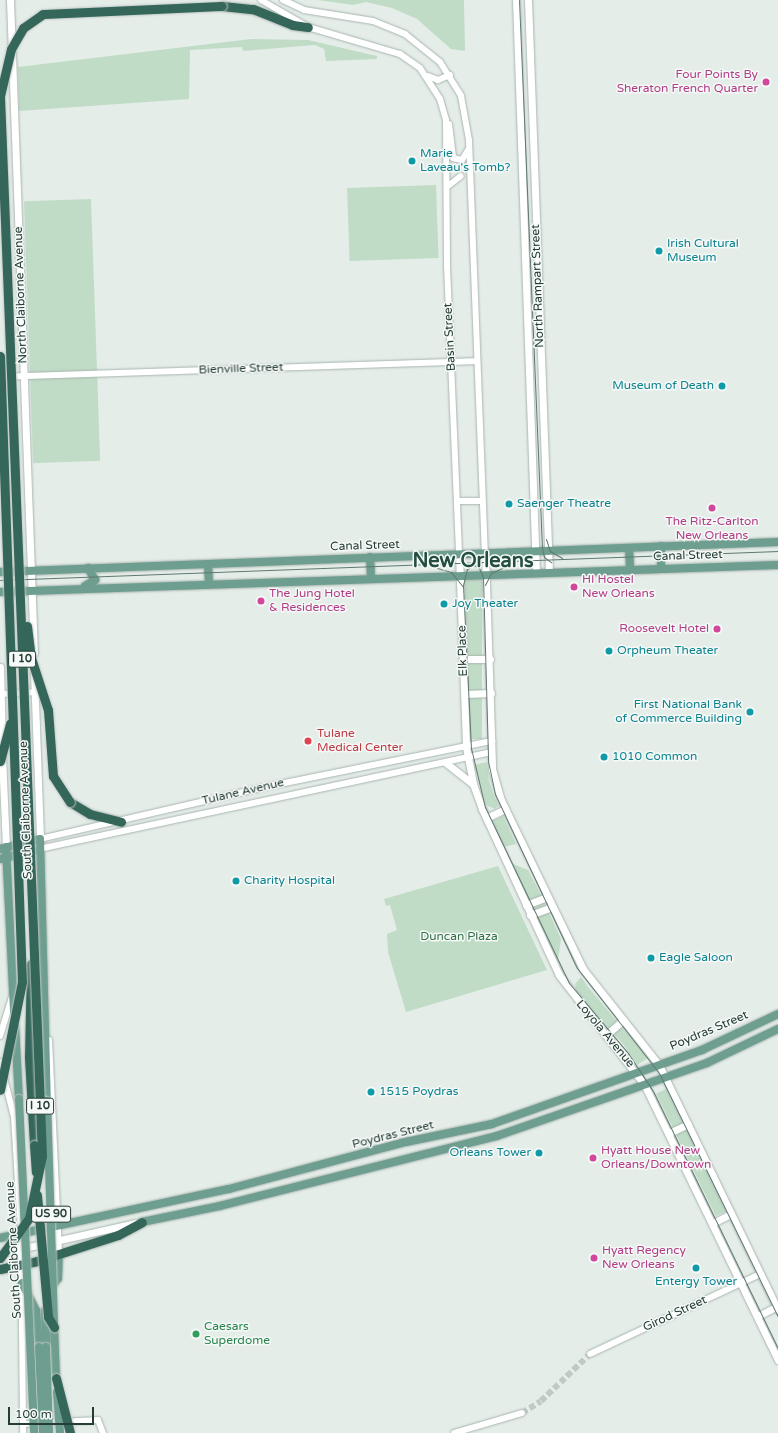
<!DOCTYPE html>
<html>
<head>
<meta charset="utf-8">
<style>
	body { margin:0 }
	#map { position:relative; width:778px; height:1433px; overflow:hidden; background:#e5ede9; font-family:"Varela Round",sans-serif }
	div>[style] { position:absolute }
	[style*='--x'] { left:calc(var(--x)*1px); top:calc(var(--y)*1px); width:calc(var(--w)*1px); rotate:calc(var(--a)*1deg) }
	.green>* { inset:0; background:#c0dcc6; transform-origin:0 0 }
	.tertiary-tunnel>* { height:6px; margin-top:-3px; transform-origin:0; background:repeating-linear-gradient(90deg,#bfcac5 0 6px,transparent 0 9px) }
	.roads { filter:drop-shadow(0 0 1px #a8b5af) drop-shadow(0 0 1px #a8b5af) }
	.tertiary>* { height:6px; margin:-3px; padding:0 3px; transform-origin:3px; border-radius:3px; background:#fff }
	.secondary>* { height:7px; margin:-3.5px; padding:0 3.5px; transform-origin:3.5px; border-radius:3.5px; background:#fff }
	.primary>* { height:8px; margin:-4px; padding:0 4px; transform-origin:4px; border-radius:4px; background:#6d9e8f }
	.motorway>* { height:9px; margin:-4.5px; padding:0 4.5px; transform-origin:4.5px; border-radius:4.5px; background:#34675a }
	.tram>* { height:1px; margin:-0.5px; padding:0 0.5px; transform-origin:0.5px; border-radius:0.5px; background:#607871 }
	.bridges { filter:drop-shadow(0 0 1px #c2c9c6) drop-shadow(0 0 1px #c2c9c6) }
	.primary-bridge>* { height:8px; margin:-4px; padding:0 4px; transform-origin:4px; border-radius:4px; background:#6d9e8f }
	.motorway-bridge>* { height:9px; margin:-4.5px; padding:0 4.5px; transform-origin:4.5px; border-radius:4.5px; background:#34675a }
	.dots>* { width:11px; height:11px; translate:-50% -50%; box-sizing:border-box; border:2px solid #f5f9f7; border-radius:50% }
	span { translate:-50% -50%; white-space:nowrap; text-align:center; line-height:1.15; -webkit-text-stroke:3px #f5f9f7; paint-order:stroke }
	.shield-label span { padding:1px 3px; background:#f5f9f7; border:1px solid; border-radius:3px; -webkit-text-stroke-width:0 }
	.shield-label { font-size:11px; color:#253d35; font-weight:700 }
	.hotel-label { font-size:12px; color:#b23c85 }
	.right { translate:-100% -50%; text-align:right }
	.left { translate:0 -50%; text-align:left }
	.culture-label { font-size:12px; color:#0d838f }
	.street-label { font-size:12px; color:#253d35 }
	.health-label { font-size:12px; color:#be3a42 }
	.park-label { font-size:12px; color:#337148 }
	.leisure-label { font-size:12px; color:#27864d }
	.town-label { font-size:20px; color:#234e41; font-weight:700 }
	.scale { position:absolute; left:8px; top:1407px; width:86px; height:18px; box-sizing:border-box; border:2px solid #253d35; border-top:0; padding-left:5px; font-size:12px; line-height:14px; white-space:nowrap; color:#253d35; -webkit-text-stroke:3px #f5f9f7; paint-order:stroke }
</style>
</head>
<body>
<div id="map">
	<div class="green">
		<div style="clip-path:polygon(318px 0,464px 0,465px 51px,451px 49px,417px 19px,392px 8px,366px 2px,353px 5px)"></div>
		<div style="clip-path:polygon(251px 39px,308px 40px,377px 56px,377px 59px,326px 61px,324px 49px,315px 45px,243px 51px,242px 47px,190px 50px,189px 99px,19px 111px,18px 67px)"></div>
		<div style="left:436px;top:185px;width:73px;height:89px;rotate:88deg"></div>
		<div style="left:91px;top:199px;width:262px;height:67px;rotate:88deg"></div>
		<div style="left:464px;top:580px;width:18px;height:159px"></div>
		<div style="clip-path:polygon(487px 762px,489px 781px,498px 806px,495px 809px,486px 805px,474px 765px)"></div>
		<div style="clip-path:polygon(503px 816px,516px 844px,504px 847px,493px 821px)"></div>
		<div style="clip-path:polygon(513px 864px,528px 870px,541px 895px,561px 939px,558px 960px)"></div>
		<div style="clip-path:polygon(498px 866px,547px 970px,406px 1012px,388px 952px,387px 934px,397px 930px,390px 905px,386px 906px,384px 899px)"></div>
		<div style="clip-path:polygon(581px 977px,588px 987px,648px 1058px,637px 1065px,623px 1044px,596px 1015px,576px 991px,575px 984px)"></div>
		<div style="left:666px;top:1089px;width:136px;height:11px;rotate:64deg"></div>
	</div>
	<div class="tertiary-tunnel">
		<div style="--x:522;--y:1413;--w:22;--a:-32"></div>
		<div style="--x:541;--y:1401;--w:68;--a:-43.8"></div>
	</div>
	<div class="roads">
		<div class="tertiary">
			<div style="--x:261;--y:0;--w:54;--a:29.9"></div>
			<div style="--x:308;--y:27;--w:96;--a:16.4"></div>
			<div style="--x:400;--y:54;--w:24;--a:35"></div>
			<div style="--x:420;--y:68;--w:37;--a:57"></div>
			<div style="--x:440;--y:99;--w:22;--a:74"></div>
			<div style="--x:446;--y:120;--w:146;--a:89.6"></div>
			<div style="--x:447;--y:266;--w:288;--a:87.6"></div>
			<div style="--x:283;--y:0;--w:23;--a:25"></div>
			<div style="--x:304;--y:10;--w:70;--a:9.1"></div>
			<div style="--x:373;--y:21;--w:35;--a:22"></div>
			<div style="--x:405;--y:34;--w:45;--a:38.7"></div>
			<div style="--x:440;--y:62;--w:40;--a:58"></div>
			<div style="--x:461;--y:96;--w:45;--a:79.7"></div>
			<div style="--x:469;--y:140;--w:413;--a:87.8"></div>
			<div style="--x:428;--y:76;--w:11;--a:22"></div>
			<div style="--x:438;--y:80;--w:13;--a:-23"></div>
			<div style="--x:449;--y:124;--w:34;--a:83"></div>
			<div style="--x:453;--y:158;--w:9;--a:13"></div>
			<div style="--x:462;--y:160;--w:12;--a:-59"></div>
			<div style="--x:448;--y:186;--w:16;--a:-38"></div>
			<div style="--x:0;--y:377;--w:477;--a:-1.9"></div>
			<div style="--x:457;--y:501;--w:25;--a:0"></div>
			<div style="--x:0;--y:694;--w:34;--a:-3"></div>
			<div style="--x:40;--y:839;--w:236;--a:-13"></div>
			<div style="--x:270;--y:786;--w:227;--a:-11.5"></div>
			<div style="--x:39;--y:849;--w:463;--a:-12.1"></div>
			<div style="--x:0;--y:1036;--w:41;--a:-72.9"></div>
			<div style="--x:49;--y:1040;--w:214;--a:87.3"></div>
			<div style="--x:0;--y:1062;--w:57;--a:75.7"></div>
			<div style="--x:14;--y:1117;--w:115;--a:86.5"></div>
			<div style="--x:21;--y:1232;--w:201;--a:89.4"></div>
			<div style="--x:590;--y:1354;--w:188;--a:-25.2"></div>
			<div style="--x:23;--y:1424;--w:75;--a:-3.1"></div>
			<div style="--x:98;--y:1420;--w:14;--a:69"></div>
			<div style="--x:454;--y:1433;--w:71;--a:-16.4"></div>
		</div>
		<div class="secondary">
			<div style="--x:10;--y:0;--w:653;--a:87.9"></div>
			<div style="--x:516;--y:0;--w:573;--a:88"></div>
			<div style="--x:528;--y:0;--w:572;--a:87.9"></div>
			<div style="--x:485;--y:553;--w:216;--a:88.1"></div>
			<div style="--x:492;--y:769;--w:32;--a:74"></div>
			<div style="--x:501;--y:800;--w:188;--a:64.1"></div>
			<div style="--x:583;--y:969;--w:122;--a:51.6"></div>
			<div style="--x:659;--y:1065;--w:272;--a:64.1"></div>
			<div style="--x:459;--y:554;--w:193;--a:87.9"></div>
			<div style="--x:466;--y:747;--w:38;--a:79"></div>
			<div style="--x:473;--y:784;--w:27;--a:70"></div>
			<div style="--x:482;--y:809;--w:183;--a:65.1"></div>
			<div style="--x:559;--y:975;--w:138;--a:52.1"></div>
			<div style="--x:644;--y:1084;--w:307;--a:64.1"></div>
			<div style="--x:463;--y:659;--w:27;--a:0"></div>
			<div style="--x:0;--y:667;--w:78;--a:88.5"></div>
			<div style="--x:34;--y:673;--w:166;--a:87.9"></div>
			<div style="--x:465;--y:694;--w:26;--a:-2"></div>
			<div style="--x:2;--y:756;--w:91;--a:87.5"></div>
			<div style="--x:446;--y:763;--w:34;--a:38"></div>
			<div style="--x:486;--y:818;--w:21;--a:-25"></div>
			<div style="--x:526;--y:905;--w:22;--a:-21"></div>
			<div style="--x:530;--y:915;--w:23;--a:-20"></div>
			<div style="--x:606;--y:1035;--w:23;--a:-41"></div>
			<div style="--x:669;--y:1133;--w:21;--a:-25"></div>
			<div style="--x:713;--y:1223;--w:20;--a:-27"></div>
			<div style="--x:2;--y:1253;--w:136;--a:-12.7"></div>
			<div style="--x:758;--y:1316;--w:20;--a:-27"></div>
		</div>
		<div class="primary">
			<div style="--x:629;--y:548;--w:22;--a:87"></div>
			<div style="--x:370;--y:557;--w:21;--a:87"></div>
			<div style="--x:208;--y:564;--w:20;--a:87"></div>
			<div style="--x:661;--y:569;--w:23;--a:-90"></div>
			<div style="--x:0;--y:572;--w:779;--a:-2.21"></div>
			<div style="--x:85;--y:586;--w:12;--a:-31"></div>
			<div style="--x:95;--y:580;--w:14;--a:-120"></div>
			<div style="--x:0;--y:592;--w:778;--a:-1.99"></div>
			<div style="--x:6;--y:847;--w:165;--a:87.2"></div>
			<div style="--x:0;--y:849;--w:41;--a:-14"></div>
			<div style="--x:40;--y:839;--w:262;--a:88.5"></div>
			<div style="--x:0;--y:859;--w:36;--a:-14"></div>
			<div style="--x:15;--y:1026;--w:73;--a:86.9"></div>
			<div style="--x:142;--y:1222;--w:80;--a:-11.6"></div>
			<div style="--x:220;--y:1206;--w:286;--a:-14.2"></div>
			<div style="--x:497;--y:1136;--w:222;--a:-19.2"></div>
			<div style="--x:707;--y:1063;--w:79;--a:-25.6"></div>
			<div style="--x:0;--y:1238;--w:234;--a:-12.1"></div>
			<div style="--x:229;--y:1189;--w:183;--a:-14.9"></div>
			<div style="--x:406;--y:1142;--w:88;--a:-11.8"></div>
			<div style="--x:492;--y:1124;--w:223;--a:-19.4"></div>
			<div style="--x:702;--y:1050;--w:84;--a:-25.3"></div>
			<div style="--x:22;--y:1283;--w:31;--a:63"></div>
			<div style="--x:36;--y:1311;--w:36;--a:85"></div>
			<div style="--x:51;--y:1288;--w:12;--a:-55"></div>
			<div style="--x:58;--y:1278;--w:24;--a:-88"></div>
			<div style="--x:45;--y:1311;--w:36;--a:88"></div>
			<div style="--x:54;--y:1327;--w:51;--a:87.8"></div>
		</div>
		<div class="motorway">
			<div style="--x:222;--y:6;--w:31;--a:6"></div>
			<div style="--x:253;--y:9;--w:43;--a:21.8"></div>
			<div style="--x:293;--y:25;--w:15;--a:8"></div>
			<div style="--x:70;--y:802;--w:23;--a:31"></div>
			<div style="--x:90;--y:814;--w:32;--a:14"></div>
			<div style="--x:31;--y:964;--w:93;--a:91.2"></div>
			<div style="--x:29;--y:1057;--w:88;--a:86.7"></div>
			<div style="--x:0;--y:1269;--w:38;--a:-12"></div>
			<div style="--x:37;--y:1261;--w:85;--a:-17.8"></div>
			<div style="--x:118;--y:1235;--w:27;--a:-28"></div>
		</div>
	</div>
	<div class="tram">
		<div style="--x:519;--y:0;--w:548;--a:87.6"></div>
		<div style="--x:542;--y:548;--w:9;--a:77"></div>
		<div style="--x:544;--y:557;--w:9;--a:36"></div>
		<div style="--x:546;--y:539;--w:13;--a:72"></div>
		<div style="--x:550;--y:551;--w:14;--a:30"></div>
		<div style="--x:482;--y:562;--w:17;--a:155"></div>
		<div style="--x:467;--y:569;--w:16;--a:104"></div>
		<div style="--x:463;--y:585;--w:163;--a:87.2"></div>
		<div style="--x:471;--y:748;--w:61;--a:76.7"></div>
		<div style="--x:485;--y:807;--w:195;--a:64.5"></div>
		<div style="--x:569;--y:983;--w:92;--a:49.9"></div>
		<div style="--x:628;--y:1053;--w:45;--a:56.7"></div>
		<div style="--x:653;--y:1091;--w:287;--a:64.1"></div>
		<div style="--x:470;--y:563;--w:10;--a:29"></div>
		<div style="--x:479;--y:568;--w:10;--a:66"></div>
		<div style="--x:483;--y:577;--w:184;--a:88.4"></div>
		<div style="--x:488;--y:761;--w:34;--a:78"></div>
		<div style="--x:495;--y:794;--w:192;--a:64.8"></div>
		<div style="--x:577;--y:968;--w:133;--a:52"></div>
		<div style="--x:659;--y:1073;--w:271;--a:64"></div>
		<div style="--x:437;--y:568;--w:15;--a:16"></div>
		<div style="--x:451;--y:572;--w:19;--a:51"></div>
		<div style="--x:0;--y:580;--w:779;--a:-2.13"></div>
		<div style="--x:485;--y:585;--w:13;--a:-63"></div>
		<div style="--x:491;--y:573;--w:20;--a:-24"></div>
	</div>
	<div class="bridges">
		<div class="primary-bridge">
			<div style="--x:19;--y:1099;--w:334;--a:87.4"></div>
			<div style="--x:47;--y:1101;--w:226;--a:88.2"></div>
			<div style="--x:39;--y:1347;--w:86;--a:87.3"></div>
			<div style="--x:46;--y:1347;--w:86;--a:88"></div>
			<div style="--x:57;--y:1392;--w:41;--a:85.8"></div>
		</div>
		<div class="motorway-bridge">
			<div style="--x:0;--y:356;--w:626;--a:87.99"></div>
			<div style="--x:22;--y:982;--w:110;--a:101.5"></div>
			<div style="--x:27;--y:626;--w:32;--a:83"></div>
			<div style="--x:31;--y:658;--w:55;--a:71.9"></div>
			<div style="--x:48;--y:710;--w:66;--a:85.7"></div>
			<div style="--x:53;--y:776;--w:31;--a:57"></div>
			<div style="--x:0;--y:761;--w:39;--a:-75"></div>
			<div style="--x:34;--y:1145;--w:27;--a:86"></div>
			<div style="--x:37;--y:1195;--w:122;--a:84.8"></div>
			<div style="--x:48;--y:1317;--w:12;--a:59"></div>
			<div style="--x:0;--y:1258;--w:49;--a:-54.1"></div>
			<div style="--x:29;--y:1218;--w:63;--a:-78.2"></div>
			<div style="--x:42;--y:1156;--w:1061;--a:-92.27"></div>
			<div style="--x:0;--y:96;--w:48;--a:-76.8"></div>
			<div style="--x:11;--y:49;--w:24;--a:-60"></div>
			<div style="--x:23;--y:28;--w:24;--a:-35"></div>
			<div style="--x:43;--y:14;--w:179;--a:-2.6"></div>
			<div style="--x:56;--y:1378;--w:57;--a:75.7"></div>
		</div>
	</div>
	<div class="dots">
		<div style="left:766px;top:82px;background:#d1479c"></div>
		<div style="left:412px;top:161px;background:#0f9aa8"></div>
		<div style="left:659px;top:251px;background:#0f9aa8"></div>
		<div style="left:722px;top:386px;background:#0f9aa8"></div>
		<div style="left:509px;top:504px;background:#0f9aa8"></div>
		<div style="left:712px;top:508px;background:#d1479c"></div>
		<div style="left:574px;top:587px;background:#d1479c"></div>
		<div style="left:261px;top:601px;background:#d1479c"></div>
		<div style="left:444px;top:604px;background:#0f9aa8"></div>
		<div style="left:717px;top:629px;background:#d1479c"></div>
		<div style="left:609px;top:651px;background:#0f9aa8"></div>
		<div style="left:750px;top:712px;background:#0f9aa8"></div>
		<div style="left:308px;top:741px;background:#e0444e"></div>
		<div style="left:604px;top:757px;background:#0f9aa8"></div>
		<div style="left:236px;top:881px;background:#0f9aa8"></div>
		<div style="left:651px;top:958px;background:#0f9aa8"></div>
		<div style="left:371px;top:1092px;background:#0f9aa8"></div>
		<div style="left:539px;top:1153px;background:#0f9aa8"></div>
		<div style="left:593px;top:1158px;background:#d1479c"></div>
		<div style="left:594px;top:1258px;background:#d1479c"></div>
		<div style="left:696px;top:1268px;background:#0f9aa8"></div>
		<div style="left:196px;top:1334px;background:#2e9e5b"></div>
	</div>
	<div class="shield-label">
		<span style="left:22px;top:659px">I 10</span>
		<span style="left:40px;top:1106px">I 10</span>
		<span style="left:51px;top:1214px">US 90</span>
	</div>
	<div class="hotel-label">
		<span class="right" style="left:758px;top:82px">Four Points By<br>Sheraton French Quarter</span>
		<span style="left:712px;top:529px">The Ritz-Carlton<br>New Orleans</span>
		<span class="left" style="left:582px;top:587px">HI Hostel<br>New Orleans</span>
		<span class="left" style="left:269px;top:601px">The Jung Hotel<br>&amp; Residences</span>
		<span class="right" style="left:709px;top:629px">Roosevelt Hotel</span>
		<span class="left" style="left:601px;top:1158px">Hyatt House New<br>Orleans/Downtown</span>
		<span class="left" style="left:602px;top:1258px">Hyatt Regency<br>New Orleans</span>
	</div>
	<div class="culture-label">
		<span class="left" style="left:420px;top:161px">Marie<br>Laveau's Tomb?</span>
		<span class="left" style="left:667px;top:251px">Irish Cultural<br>Museum</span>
		<span class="right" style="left:714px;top:386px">Museum of Death</span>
		<span class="left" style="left:517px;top:504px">Saenger Theatre</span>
		<span class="left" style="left:452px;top:604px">Joy Theater</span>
		<span class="left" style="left:617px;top:651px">Orpheum Theater</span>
		<span class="right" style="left:742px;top:712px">First National Bank<br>of Commerce Building</span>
		<span class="left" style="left:612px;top:757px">1010 Common</span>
		<span class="left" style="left:244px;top:881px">Charity Hospital</span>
		<span class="left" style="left:659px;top:958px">Eagle Saloon</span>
		<span class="left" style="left:379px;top:1092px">1515 Poydras</span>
		<span class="right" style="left:531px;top:1153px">Orleans Tower</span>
		<span style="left:696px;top:1282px">Entergy Tower</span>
	</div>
	<div class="street-label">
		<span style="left:538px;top:286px;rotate:-92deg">North Rampart Street</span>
		<span style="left:21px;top:295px;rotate:-92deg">North Claiborne Avenue</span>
		<span style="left:450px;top:337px;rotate:-93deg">Basin Street</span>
		<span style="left:241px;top:369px;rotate:-2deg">Bienville Street</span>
		<span style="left:365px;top:546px;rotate:-2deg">Canal Street</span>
		<span style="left:688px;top:556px;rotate:-2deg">Canal Street</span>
		<span style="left:463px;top:651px;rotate:-92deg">Elk Place</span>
		<span style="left:243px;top:792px;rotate:-13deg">Tulane Avenue</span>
		<span style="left:26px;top:810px;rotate:-92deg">South Claiborne Avenue</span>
		<span style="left:709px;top:1031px;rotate:-23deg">Poydras Street</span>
		<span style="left:605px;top:1034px;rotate:50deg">Loyola Avenue</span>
		<span style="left:393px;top:1135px;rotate:-14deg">Poydras Street</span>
		<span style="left:14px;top:1250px;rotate:-93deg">South Claiborne Avenue</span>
		<span style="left:675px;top:1314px;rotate:-25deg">Girod Street</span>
	</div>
	<div class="health-label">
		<span class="left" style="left:317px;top:741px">Tulane<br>Medical Center</span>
	</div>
	<div class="park-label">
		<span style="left:459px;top:937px">Duncan Plaza</span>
	</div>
	<div class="leisure-label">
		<span class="left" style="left:204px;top:1334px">Caesars<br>Superdome</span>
	</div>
	<div class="town-label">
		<span style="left:473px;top:561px">New Orleans</span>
	</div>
	<div class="scale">100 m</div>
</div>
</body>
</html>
